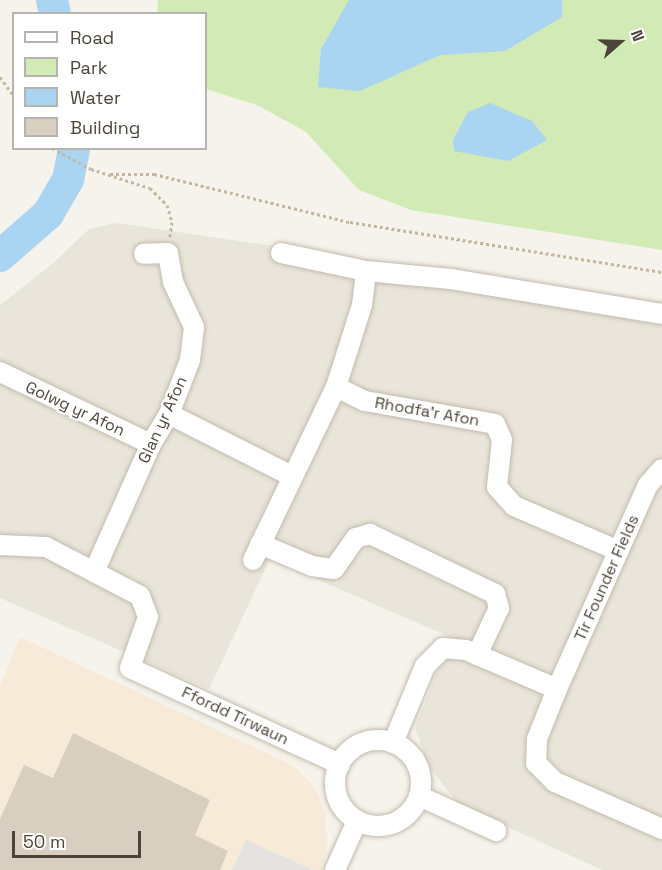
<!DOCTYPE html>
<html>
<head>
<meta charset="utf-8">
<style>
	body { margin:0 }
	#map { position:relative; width:662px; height:870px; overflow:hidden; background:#f6f3ec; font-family:"Space Grotesk",sans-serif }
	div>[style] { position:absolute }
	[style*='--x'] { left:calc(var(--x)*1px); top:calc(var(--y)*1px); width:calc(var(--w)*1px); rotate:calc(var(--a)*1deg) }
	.residential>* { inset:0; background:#eae5da }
	.commercial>* { inset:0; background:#f7ead8 }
	.green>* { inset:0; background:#d2eab5 }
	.parking>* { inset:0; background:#e5e3e0 }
	.water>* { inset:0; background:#a9d4f2 }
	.river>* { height:32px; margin:-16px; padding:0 16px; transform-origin:16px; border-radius:16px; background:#a9d4f2 }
	.building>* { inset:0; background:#d8cfc1 }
	.path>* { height:3px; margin-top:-1.5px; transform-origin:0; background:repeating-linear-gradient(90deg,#c4b79f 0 3px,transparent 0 6px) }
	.roads { filter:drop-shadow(0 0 2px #c2bbae) drop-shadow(0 0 2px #c2bbae) }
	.minor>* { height:20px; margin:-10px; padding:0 10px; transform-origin:10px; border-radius:10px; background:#fff }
	.minor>.ring { margin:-10px; padding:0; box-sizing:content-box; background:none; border:20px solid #fff; border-radius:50% }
	span { translate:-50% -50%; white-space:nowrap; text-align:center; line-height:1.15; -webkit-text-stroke:4.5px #fff; paint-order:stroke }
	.street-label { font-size:16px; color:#4b4439 }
	.legend { position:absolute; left:12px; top:12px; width:195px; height:138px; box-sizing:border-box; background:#fff; border:2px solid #b7b4b0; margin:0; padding:8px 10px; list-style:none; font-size:18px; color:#4b4439 }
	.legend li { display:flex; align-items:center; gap:12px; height:30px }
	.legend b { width:30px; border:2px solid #b7b4b0 }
	.north { position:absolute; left:590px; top:12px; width:60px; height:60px; -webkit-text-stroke:4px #fff; paint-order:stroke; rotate:70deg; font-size:16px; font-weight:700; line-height:24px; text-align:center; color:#4b4439 }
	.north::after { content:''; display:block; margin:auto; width:21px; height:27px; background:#4b4439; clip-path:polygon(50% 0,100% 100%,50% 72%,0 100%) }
	.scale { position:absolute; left:12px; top:831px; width:129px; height:27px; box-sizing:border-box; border:3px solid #4b4439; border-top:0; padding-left:8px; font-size:18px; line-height:21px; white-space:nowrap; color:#4b4439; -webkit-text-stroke:4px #fff; paint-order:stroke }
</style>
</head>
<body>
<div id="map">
	<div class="residential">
		<div style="clip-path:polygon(117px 223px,662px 303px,662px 870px,602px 870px,459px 805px,428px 765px,415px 728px,450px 637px,270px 559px,209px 689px,0 598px,0 305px,52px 264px,89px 229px)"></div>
	</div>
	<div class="commercial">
		<div style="clip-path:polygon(20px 637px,294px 766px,314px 787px,325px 811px,327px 844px,322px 870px,0 870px,0 686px)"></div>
	</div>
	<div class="green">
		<div style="clip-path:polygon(158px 0,662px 0,662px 250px,411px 210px,359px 190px,306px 132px,257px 105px,206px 89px,206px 14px,157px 14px)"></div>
	</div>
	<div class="parking">
		<div style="clip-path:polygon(246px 840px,311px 869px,310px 870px,232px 870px)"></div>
	</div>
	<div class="water">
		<div style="clip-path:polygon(349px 0,562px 0,562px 17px,505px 51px,440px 55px,360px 91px,318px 87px,321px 49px)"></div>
		<div style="clip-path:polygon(490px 103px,532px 121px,547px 140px,508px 161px,454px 151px,453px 140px,468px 112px)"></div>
	</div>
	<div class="river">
		<div style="--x:52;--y:0;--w:14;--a:78"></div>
		<div style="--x:0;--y:256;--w:64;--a:-41.2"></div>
		<div style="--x:48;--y:214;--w:39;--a:-60"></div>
		<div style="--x:68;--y:180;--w:33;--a:-79"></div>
	</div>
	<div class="building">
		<div style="clip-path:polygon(73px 733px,210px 800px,195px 835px,228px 851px,220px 870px,0 870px,0 819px,24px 765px,53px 778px)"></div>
	</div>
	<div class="path">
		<div style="--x:0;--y:77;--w:24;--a:54"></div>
		<div style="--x:52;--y:148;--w:44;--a:28.3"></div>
		<div style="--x:91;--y:169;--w:62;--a:17.9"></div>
		<div style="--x:150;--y:188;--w:24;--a:45"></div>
		<div style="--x:167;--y:205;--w:18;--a:74"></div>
		<div style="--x:172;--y:222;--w:15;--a:98"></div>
		<div style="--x:110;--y:174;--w:44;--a:0"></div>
		<div style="--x:154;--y:174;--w:202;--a:13.8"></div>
		<div style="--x:350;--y:222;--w:316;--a:9.1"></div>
	</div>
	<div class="roads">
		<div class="minor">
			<div style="--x:281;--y:253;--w:87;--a:12"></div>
			<div style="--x:366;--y:271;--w:85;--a:5.4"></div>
			<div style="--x:451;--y:279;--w:214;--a:9.4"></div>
			<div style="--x:0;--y:372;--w:167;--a:25.5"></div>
			<div style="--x:336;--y:387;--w:32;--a:26"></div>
			<div style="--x:365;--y:401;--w:132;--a:10"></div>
			<div style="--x:495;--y:424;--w:17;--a:66"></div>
			<div style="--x:502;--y:440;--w:47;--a:96.1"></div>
			<div style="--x:497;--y:487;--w:25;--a:48"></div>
			<div style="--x:514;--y:506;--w:114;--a:23.2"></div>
			<div style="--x:169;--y:414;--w:138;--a:26.8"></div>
			<div style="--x:260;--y:544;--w:56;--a:22.9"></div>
			<div style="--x:312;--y:566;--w:22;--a:8"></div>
			<div style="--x:334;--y:569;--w:38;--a:-55"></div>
			<div style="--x:356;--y:538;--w:15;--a:-16"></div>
			<div style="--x:370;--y:534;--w:139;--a:25.6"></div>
			<div style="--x:495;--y:594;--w:15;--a:74"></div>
			<div style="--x:499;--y:608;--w:52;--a:115.1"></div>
			<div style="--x:0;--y:545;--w:46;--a:2.5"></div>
			<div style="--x:46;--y:547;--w:106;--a:27.5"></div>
			<div style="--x:140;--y:596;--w:22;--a:69"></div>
			<div style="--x:148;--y:617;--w:54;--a:109.4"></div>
			<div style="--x:130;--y:668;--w:231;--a:24.6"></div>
			<div style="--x:253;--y:560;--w:192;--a:-64.4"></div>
			<div style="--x:336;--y:387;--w:86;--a:-72.4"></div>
			<div style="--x:362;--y:305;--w:34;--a:-83"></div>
			<div style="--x:94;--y:572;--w:140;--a:-66"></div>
			<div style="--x:151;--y:444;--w:35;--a:-59"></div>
			<div style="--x:169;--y:414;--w:58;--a:-68.7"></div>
			<div style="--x:190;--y:360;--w:33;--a:-83"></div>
			<div style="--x:194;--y:327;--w:50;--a:-115"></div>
			<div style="--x:173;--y:282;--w:29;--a:-100"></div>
			<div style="--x:168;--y:253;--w:24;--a:178"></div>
			<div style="--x:557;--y:689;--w:223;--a:-66"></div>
			<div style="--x:648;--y:485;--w:21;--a:-49"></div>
			<div class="ring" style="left:335px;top:740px;width:66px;height:66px"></div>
			<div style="--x:393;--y:743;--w:83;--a:-67.4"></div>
			<div style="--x:425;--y:666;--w:25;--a:-45"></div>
			<div style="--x:443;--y:648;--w:23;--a:5"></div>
			<div style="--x:466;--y:650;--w:99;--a:23.2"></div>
			<div style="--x:557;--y:689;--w:54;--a:111.8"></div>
			<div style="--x:537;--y:739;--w:24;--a:92"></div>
			<div style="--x:536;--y:763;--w:27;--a:45"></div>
			<div style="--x:555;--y:782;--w:117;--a:23.7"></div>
			<div style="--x:419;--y:796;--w:85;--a:24.4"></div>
			<div style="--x:335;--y:870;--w:54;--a:-65.8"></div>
		</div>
	</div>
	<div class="street-label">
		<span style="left:75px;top:409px;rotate:25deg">Golwg yr Afon</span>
		<span style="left:427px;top:412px;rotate:10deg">Rhodfa'r Afon</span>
		<span style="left:163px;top:420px;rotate:-65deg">Glan yr Afon</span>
		<span style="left:607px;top:578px;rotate:-66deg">Tir Founder Fields</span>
		<span style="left:235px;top:716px;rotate:25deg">Ffordd Tirwaun</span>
	</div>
	<ul class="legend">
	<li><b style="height:8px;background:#fff"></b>Road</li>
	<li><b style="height:16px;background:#d2eab5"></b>Park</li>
	<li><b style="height:16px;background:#a9d4f2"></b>Water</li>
	<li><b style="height:16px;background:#d8cfc1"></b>Building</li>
	</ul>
	<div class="north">N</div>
	<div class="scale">50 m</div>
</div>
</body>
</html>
